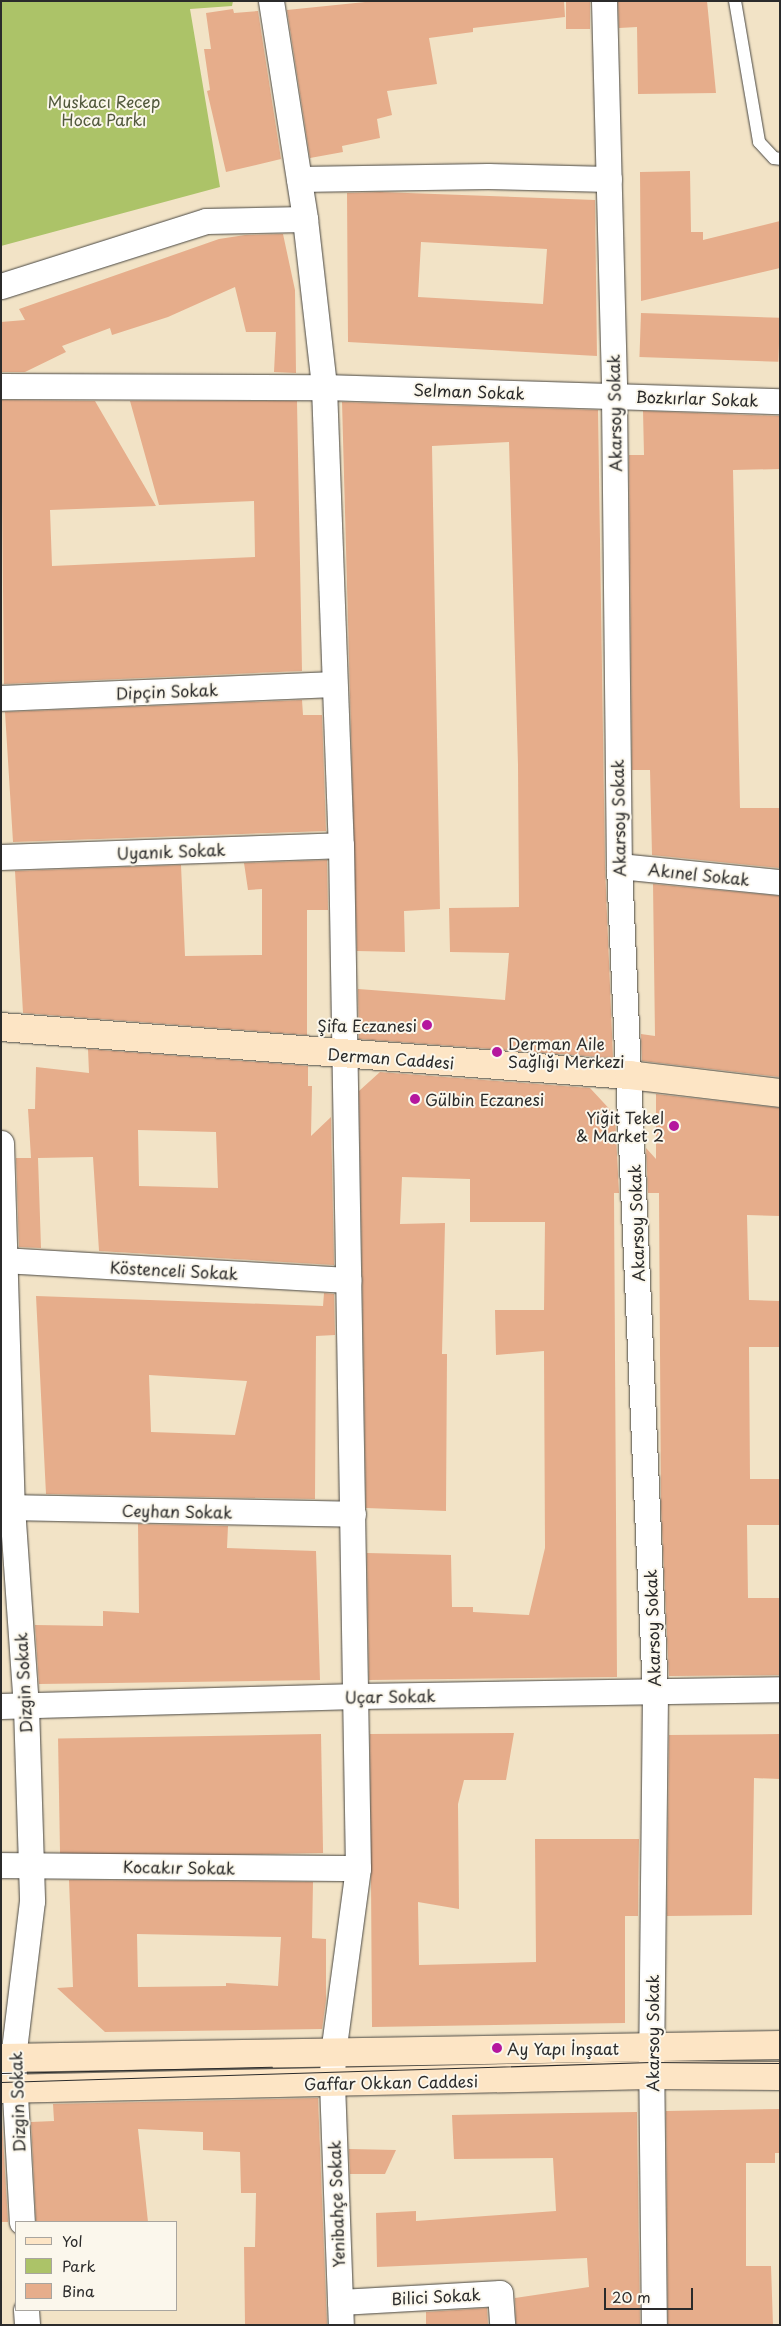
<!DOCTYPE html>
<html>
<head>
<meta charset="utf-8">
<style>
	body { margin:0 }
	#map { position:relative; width:781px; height:2326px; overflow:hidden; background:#f2e3c6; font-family:"Playpen Sans",sans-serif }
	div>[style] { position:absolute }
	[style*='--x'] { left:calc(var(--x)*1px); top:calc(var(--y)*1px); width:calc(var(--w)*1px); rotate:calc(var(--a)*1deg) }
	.green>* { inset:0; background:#acc368 }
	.building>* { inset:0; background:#e6ad8b; transform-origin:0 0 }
	.roads { filter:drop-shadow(0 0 1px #494742) drop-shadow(0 0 1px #494742) }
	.service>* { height:12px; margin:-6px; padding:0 6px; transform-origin:6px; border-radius:6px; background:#fff }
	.minor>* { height:25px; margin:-12.5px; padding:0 12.5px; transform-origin:12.5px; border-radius:12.5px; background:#fff }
	.secondary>* { height:28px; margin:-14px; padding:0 14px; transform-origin:14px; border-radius:14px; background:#fde5c5 }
	.tram>* { height:1px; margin:-0.5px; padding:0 0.5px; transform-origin:0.5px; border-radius:0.5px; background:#2b2b2b }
	.dots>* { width:14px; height:14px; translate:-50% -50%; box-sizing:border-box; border:2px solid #fbf7ec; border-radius:50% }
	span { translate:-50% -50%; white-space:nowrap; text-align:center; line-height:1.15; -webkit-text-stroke:4px #fbf7ec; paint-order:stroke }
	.park-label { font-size:16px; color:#52593d }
	.street-label { font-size:16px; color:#2b2b2b }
	.poi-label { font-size:16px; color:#2b2b2b }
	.right { translate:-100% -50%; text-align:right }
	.left { translate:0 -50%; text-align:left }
	.frame { position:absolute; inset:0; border:2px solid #2b2b2b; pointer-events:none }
	.legend { position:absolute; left:15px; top:2221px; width:162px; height:90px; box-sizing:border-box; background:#fbf7ec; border:1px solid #a8a59f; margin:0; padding:6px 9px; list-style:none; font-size:15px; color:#2b2b2b }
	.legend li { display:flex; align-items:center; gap:10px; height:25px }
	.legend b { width:25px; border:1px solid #a8a59f }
	.scale { position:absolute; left:604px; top:2288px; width:89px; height:22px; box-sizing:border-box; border:2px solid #2b2b2b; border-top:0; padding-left:6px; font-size:15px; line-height:18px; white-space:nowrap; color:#2b2b2b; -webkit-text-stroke:4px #fbf7ec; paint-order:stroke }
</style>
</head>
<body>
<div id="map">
	<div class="green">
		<div style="clip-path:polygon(1px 1px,233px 1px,232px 6px,190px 9px,220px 187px,1px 246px)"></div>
	</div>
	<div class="building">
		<div style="clip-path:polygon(375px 1px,564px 1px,565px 17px,473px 28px,473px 32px,429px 38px,437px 84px,387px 91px,392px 115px,377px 119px,380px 138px,342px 146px,343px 152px,310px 158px,287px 10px)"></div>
		<div style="left:566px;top:1px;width:24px;height:28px"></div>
		<div style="clip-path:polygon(618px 1px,707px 1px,716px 93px,638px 94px,637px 27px,619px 28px)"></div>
		<div style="clip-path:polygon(233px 9px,234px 13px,258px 11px,281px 159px,226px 172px,207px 91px,210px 90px,204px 49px,211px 49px,206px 13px)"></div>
		<div style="clip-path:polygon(690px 171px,691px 232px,703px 232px,703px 240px,780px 221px,780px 268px,641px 301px,640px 172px)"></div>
		<div style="clip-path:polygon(evenodd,380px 192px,595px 200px,597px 356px,348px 342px,347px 193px,380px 192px,421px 242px,547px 249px,543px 304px,418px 297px,421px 242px)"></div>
		<div style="clip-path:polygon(283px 234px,295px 290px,296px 373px,274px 372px,276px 332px,246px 332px,235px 287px,168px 317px,112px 335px,110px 328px,62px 346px,66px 352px,25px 372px,1px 372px,1px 322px,25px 320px,19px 309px,219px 239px,245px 235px)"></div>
		<div style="left:641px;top:313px;width:139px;height:44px;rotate:2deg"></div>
		<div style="clip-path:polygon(1px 400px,95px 401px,156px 506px,50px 510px,52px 566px,255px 557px,254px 501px,159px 505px,130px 401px,297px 401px,302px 671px,4px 684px)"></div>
		<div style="clip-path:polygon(342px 402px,598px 410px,605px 866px,613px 1058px,359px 1039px,358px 989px,505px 1000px,509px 953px,450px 952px,449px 908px,519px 907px,518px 765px,509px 442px,432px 446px,440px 909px,404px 911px,405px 952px,357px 951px)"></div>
		<div style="clip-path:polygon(643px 411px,780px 416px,780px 469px,733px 470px,740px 808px,780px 808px,780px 868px,652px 855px,650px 770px,632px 770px,629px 455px,644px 455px)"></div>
		<div style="clip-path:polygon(302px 700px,303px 715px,322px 715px,326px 831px,13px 842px,5px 712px)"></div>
		<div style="clip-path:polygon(327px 860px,328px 910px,307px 910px,307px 1035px,23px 1013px,15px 871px,181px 865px,185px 956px,262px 955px,262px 889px,248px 890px,244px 863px)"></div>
		<div style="clip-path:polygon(653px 884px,780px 896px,780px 1077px,642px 1061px,641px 1034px,655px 1036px)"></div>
		<div style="clip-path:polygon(evenodd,88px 1049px,308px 1066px,308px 1086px,312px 1086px,311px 1136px,331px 1117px,334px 1265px,99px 1251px,93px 1157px,38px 1158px,41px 1248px,19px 1247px,16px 1158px,31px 1158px,28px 1109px,35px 1109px,36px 1067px,89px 1073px,88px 1049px,138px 1130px,216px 1132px,218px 1188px,139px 1186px,138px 1130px)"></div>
		<div style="clip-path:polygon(380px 1072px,590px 1088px,615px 1115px,619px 1193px,614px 1193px,617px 1677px,369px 1680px,367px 1553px,451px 1555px,452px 1607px,473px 1607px,473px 1612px,529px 1615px,545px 1548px,544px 1351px,496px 1355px,495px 1310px,544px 1310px,545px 1222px,470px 1222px,470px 1179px,402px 1177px,400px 1224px,445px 1223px,442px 1354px,447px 1354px,446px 1511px,366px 1508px,359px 1091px)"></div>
		<div style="clip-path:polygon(656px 1094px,780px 1108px,780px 1216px,747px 1215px,749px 1300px,780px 1301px,780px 1347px,749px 1347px,750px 1479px,780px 1479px,780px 1525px,747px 1525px,748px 1598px,780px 1598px,780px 1675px,669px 1676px,661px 1508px,659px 1193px,648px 1193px,646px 1148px,656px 1159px)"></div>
		<div style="clip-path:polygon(evenodd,324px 1293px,334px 1294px,335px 1335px,316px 1336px,315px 1499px,46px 1494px,36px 1296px,323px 1306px,324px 1293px,149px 1375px,247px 1381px,235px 1435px,151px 1432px,149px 1375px)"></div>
		<div style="clip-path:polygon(138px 1524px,228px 1526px,227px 1548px,316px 1551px,320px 1680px,39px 1684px,35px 1625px,103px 1626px,103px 1611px,139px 1613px)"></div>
		<div style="clip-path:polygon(514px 1733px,506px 1780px,464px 1780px,458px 1804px,459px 1909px,418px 1902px,419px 1965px,536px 1962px,535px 1839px,639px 1839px,638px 1916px,625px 1916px,625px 2023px,372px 2027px,370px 1734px)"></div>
		<div style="left:321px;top:1734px;width:119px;height:263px;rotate:89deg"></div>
		<div style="clip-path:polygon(780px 1734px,780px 1779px,754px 1778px,752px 1915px,667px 1916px,669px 1735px)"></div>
		<div style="clip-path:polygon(evenodd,69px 1880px,313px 1882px,312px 1938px,326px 1939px,326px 2000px,322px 2029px,105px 2032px,57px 1988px,73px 1987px,69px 1880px,137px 1934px,281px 1937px,278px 1986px,226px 1983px,226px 1986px,138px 1987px,137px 1934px)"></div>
		<div style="clip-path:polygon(318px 2098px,327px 2325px,245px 2325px,244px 2247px,255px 2247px,256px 2193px,241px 2193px,240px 2152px,203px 2150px,203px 2132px,138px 2129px,148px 2222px,36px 2222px,31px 2122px,54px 2121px,53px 2104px)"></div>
		<div style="clip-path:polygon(780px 2109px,780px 2153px,775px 2153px,775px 2163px,746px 2163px,746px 2266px,771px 2266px,773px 2325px,668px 2325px,666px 2111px)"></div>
		<div style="clip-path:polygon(637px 2112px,640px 2325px,516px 2325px,515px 2298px,589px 2287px,587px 2258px,377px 2267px,376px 2213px,416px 2211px,416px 2221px,556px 2211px,553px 2158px,454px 2159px,452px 2115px)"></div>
		<div style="clip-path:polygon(1px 2122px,2px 2122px,8px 2222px,1px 2222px)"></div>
		<div style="clip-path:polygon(349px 2149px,396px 2150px,385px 2174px,350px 2174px)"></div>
		<div style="clip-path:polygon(487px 2308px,488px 2325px,426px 2325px,426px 2312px)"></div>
	</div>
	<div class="roads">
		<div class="service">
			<div style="--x:735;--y:1;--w:143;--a:80.3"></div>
			<div style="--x:759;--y:142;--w:22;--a:47"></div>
			<div style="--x:774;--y:158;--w:6;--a:9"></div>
		</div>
		<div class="minor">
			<div style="--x:271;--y:1;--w:221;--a:81.1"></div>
			<div style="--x:305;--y:219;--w:169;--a:83.5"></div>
			<div style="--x:324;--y:387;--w:458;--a:87.9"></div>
			<div style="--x:341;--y:845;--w:1023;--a:89.05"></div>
			<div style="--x:358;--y:1868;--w:186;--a:97.7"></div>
			<div style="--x:333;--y:2052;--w:31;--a:92"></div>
			<div style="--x:332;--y:2083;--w:242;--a:87.9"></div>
			<div style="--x:604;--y:1;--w:395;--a:88.5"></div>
			<div style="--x:614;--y:396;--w:470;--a:89.4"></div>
			<div style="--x:619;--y:866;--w:828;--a:87.51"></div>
			<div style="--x:655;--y:1693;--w:354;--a:90.6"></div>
			<div style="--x:651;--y:2047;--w:278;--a:89.4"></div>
			<div style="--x:299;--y:179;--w:189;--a:-0.9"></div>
			<div style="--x:488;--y:176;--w:121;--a:1.4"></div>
			<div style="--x:1;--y:286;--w:215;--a:-17.6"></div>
			<div style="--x:206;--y:221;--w:99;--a:-1.2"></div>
			<div style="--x:1;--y:386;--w:323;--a:0.2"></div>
			<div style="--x:324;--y:387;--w:456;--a:1.8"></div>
			<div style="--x:1;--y:698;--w:333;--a:-2.4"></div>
			<div style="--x:1;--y:857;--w:340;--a:-2"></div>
			<div style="--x:619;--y:866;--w:162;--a:5.7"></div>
			<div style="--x:1;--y:1143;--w:364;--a:88.3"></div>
			<div style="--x:12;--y:1507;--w:200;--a:86"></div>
			<div style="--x:26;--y:1707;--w:194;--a:88.2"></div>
			<div style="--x:32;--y:1901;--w:158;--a:96.9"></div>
			<div style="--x:13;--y:2058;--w:164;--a:86.9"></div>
			<div style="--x:1;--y:1260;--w:348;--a:3.3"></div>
			<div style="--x:1;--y:1507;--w:352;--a:1.1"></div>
			<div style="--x:1;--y:1706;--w:356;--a:-1.6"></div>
			<div style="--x:357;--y:1696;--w:423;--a:-0.9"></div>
			<div style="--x:1;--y:1865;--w:357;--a:0.5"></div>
			<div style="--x:340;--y:2302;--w:160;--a:-3.2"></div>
			<div style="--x:500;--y:2293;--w:32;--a:86"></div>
			<div style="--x:26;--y:2310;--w:15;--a:86"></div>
		</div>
		<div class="secondary">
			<div style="--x:1;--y:1027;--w:630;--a:4.37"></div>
			<div style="--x:629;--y:1075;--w:152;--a:6.8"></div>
			<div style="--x:1;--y:2058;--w:779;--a:-0.96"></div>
			<div style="--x:1;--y:2089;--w:650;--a:-1.23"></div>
			<div style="--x:651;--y:2075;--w:129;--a:0.4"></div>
		</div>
	</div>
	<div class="tram">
		<div style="--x:1;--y:2073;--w:271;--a:-1.3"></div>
		<div style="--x:1;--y:2082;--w:650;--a:-1.76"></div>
		<div style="--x:651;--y:2062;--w:129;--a:0.4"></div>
	</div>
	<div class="dots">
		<div style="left:427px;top:1025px;background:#b5179e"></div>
		<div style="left:497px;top:1052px;background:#b5179e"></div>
		<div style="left:415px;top:1099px;background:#b5179e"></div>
		<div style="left:674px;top:1126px;background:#b5179e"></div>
		<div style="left:497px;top:2048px;background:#b5179e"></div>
	</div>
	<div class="park-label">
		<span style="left:104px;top:110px">Muskacı Recep<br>Hoca Parkı</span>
	</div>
	<div class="street-label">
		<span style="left:469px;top:391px;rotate:2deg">Selman Sokak</span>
		<span style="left:697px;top:398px;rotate:2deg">Bozkırlar Sokak</span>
		<span style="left:614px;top:413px;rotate:-91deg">Akarsoy Sokak</span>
		<span style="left:167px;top:691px;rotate:-2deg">Dipçin Sokak</span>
		<span style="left:618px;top:818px;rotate:-91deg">Akarsoy Sokak</span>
		<span style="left:171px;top:851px;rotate:-2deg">Uyanık Sokak</span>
		<span style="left:699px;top:874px;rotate:6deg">Akınel Sokak</span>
		<span style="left:391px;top:1058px;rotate:4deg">Derman Caddesi</span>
		<span style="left:636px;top:1223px;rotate:-92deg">Akarsoy Sokak</span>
		<span style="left:174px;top:1270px;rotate:3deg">Köstenceli Sokak</span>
		<span style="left:177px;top:1511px;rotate:1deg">Ceyhan Sokak</span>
		<span style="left:652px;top:1628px;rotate:-92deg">Akarsoy Sokak</span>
		<span style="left:23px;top:1683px;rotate:-93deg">Dizgin Sokak</span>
		<span style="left:390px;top:1696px;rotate:-1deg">Uçar Sokak</span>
		<span style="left:179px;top:1867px;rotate:1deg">Kocakır Sokak</span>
		<span style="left:652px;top:2033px;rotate:-90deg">Akarsoy Sokak</span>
		<span style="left:391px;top:2082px;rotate:-1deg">Gaffar Okkan Caddesi</span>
		<span style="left:17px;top:2102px;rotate:-92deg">Dizgin Sokak</span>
		<span style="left:336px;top:2204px;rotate:-92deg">Yenibahçe Sokak</span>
		<span style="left:436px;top:2296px;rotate:-3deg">Bilici Sokak</span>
	</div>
	<div class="poi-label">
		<span class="right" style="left:417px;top:1025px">Şifa Eczanesi</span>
		<span class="left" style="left:508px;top:1052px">Derman Aile<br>Sağlığı Merkezi</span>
		<span class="left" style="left:425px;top:1099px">Gülbin Eczanesi</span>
		<span class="right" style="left:664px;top:1126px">Yiğit Tekel<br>&amp; Market 2</span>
		<span class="left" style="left:507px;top:2048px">Ay Yapı İnşaat</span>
	</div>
	<div class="frame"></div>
	<ul class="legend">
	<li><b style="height:6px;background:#fde5c5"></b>Yol</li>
	<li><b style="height:14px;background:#acc368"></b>Park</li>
	<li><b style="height:14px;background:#e6ad8b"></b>Bina</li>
	</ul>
	<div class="scale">20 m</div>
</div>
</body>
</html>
